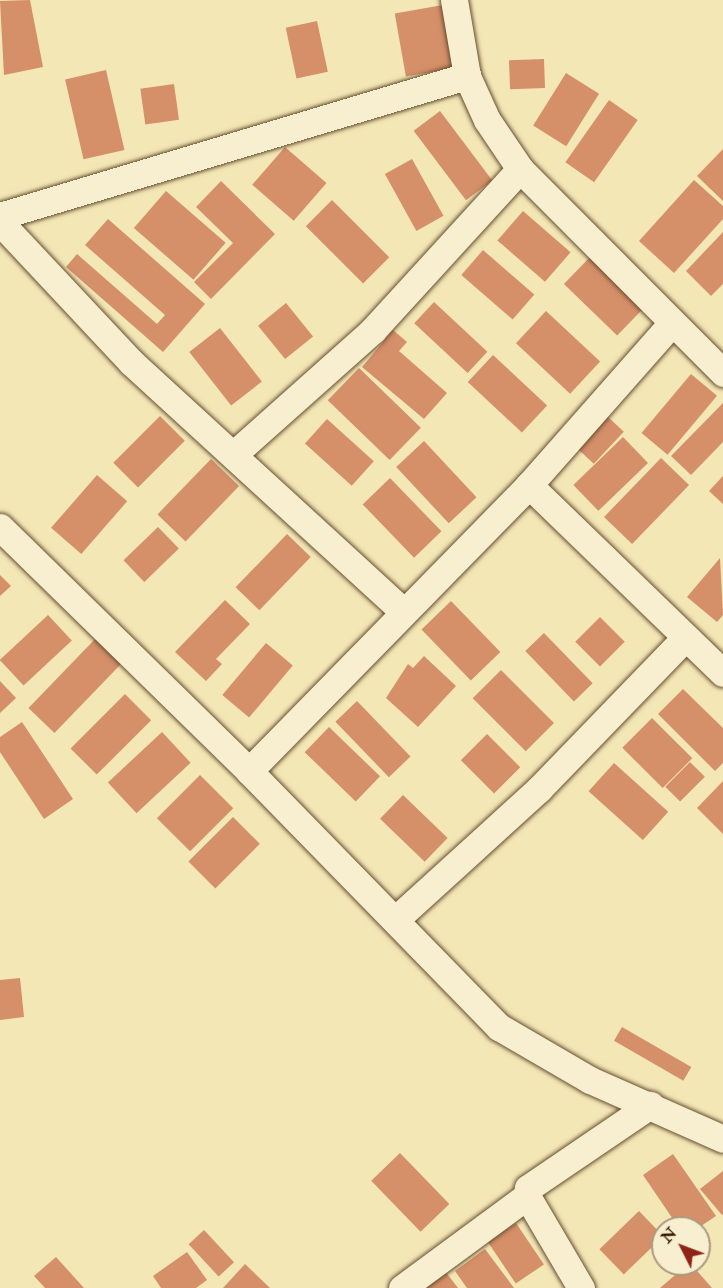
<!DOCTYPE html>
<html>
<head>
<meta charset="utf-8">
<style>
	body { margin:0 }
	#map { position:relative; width:723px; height:1288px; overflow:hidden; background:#f4e7b6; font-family:"IM FELL Double Pica",serif }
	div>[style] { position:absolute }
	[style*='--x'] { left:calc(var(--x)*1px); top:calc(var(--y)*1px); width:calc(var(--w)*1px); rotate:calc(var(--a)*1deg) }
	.building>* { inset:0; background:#d58f69; transform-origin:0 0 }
	.roads { filter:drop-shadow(0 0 2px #664e2f) drop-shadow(0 0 2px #664e2f) }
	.minor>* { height:27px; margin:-13.5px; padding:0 13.5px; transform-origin:13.5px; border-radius:13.5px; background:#f8efd0 }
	span { translate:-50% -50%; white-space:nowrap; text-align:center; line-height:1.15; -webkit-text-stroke:4.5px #f8efd0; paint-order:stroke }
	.north { position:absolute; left:651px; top:1216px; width:60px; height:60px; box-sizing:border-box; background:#f8efd0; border:2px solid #ab9a7e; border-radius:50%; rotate:312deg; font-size:16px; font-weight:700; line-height:24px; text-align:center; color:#371b02 }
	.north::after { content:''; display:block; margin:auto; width:21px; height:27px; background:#8f2418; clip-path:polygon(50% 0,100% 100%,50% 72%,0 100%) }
</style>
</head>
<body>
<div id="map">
	<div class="building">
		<div style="clip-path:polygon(30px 0,43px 67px,4px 75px,0 1px)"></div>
		<div style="left:443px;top:5px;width:64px;height:49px;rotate:80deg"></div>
		<div style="left:317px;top:21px;width:52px;height:32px;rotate:78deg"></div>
		<div style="left:544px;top:59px;width:29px;height:35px;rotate:88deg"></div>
		<div style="left:106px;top:70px;width:82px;height:42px;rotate:77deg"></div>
		<div style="left:566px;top:73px;width:39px;height:62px;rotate:32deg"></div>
		<div style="left:174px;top:84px;width:36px;height:34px;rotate:82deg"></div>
		<div style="left:609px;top:100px;width:35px;height:76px;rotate:35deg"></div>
		<div style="left:440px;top:111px;width:87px;height:33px;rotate:53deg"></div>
		<div style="left:285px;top:147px;width:55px;height:50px;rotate:41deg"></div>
		<div style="clip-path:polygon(723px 149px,723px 201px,697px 176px)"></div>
		<div style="left:412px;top:159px;width:65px;height:31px;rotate:61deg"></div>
		<div style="clip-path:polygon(694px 180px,723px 206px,723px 219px,674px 273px,639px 241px)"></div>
		<div style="clip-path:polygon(221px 181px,275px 234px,211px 299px,194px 282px,233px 243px,196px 207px)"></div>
		<div style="left:166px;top:191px;width:79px;height:49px;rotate:41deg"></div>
		<div style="left:332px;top:200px;width:81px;height:37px;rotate:45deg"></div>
		<div style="left:523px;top:211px;width:63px;height:39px;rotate:41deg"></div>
		<div style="clip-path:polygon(108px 219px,205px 304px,163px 352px,66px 267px,77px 254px,157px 324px,165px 315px,85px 245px)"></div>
		<div style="clip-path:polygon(723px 232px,723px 284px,711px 296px,686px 271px)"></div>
		<div style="left:483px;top:250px;width:68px;height:33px;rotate:41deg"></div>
		<div style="left:591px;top:256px;width:74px;height:39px;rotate:44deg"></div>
		<div style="left:434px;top:302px;width:73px;height:29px;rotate:43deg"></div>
		<div style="left:286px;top:303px;width:43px;height:36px;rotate:51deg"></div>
		<div style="left:546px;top:311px;width:74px;height:44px;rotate:43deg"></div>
		<div style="left:220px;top:328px;width:68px;height:39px;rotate:52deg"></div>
		<div style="clip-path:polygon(393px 330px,407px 342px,399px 351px,447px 393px,424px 419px,362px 367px)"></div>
		<div style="left:493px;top:355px;width:74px;height:37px;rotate:43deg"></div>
		<div style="left:359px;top:368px;width:86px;height:45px;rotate:44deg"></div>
		<div style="left:691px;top:374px;width:34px;height:77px;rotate:40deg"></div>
		<div style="clip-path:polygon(723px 403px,723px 442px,691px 475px,671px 456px)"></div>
		<div style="left:160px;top:416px;width:35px;height:66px;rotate:45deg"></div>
		<div style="left:607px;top:416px;width:23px;height:44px;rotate:43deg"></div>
		<div style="left:327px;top:419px;width:63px;height:33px;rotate:42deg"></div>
		<div style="left:623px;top:437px;width:36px;height:69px;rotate:46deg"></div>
		<div style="left:424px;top:441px;width:77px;height:38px;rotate:47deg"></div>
		<div style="left:661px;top:458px;width:39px;height:82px;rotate:44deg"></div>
		<div style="left:211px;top:459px;width:39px;height:77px;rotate:44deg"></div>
		<div style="left:97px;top:475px;width:40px;height:70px;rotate:41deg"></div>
		<div style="clip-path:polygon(723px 476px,723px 504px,709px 491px)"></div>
		<div style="left:390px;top:478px;width:74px;height:38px;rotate:46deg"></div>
		<div style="left:158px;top:527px;width:30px;height:48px;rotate:46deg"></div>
		<div style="left:287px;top:534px;width:33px;height:74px;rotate:44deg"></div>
		<div style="clip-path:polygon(720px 558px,723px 615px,717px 622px,687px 597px)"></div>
		<div style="clip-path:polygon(0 575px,11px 586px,0 596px)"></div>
		<div style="clip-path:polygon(225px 600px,250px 624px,216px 659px,222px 664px,206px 681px,175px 652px)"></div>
		<div style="left:451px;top:601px;width:71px;height:41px;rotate:46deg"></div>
		<div style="left:48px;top:615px;width:35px;height:66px;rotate:47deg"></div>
		<div style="left:600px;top:617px;width:35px;height:35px;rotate:45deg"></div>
		<div style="left:544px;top:633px;width:70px;height:26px;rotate:46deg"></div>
		<div style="left:98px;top:636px;width:36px;height:100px;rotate:44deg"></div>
		<div style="left:266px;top:643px;width:35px;height:68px;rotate:40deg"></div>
		<div style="clip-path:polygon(424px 656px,456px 686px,418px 727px,386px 698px,408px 664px,413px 668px)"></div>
		<div style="left:501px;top:670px;width:75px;height:40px;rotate:45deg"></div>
		<div style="clip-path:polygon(0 681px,16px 698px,0 713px)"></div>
		<div style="clip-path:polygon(683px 689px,723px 728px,723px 763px,715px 771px,658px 714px)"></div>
		<div style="left:125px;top:694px;width:37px;height:77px;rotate:45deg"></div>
		<div style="left:357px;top:701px;width:77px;height:30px;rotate:46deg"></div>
		<div style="left:652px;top:718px;width:57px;height:42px;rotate:45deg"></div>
		<div style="clip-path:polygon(22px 722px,73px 799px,44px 819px,0 752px,0 737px)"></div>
		<div style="left:329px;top:727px;width:71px;height:35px;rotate:44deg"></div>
		<div style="left:162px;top:732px;width:42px;height:74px;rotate:47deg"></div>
		<div style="left:487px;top:734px;width:47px;height:37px;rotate:45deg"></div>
		<div style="left:690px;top:762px;width:21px;height:35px;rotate:45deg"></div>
		<div style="left:614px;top:763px;width:73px;height:38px;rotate:42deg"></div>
		<div style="left:200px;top:775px;width:47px;height:61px;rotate:45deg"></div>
		<div style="clip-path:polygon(723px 781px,723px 834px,697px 808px)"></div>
		<div style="left:403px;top:795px;width:62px;height:33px;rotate:44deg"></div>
		<div style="left:233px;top:817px;width:38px;height:63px;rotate:45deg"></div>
		<div style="clip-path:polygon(20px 978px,24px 1017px,0 1020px,0 980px)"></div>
		<div style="left:622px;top:1027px;width:80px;height:16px;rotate:30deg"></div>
		<div style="left:400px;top:1153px;width:71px;height:40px;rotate:46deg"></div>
		<div style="clip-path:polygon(673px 1154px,716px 1216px,698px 1228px,679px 1228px,643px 1175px)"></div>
		<div style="clip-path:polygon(723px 1171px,723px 1214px,722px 1215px,700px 1189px)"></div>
		<div style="left:639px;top:1211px;width:35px;height:55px;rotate:46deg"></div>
		<div style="left:516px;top:1223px;width:50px;height:34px;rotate:56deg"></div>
		<div style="left:204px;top:1230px;width:44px;height:21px;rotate:47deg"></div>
		<div style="clip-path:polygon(485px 1249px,514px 1288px,467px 1288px,455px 1271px)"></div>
		<div style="clip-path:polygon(187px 1252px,207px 1280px,196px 1288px,161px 1288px,153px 1276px)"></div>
		<div style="clip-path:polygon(56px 1257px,84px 1288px,45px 1288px,34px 1276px)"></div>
		<div style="clip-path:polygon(245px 1264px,270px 1288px,223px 1288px)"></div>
		<div style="clip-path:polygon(691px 1264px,712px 1288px,660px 1288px,688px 1264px)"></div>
		<div style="clip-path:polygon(445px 1271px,458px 1288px,424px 1288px)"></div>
	</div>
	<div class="roads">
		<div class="minor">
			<div style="--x:454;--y:0;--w:77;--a:80.3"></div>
			<div style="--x:467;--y:76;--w:48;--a:65.6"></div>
			<div style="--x:487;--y:120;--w:59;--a:56"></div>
			<div style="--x:520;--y:169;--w:288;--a:45.1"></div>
			<div style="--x:0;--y:216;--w:488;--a:-16.7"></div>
			<div style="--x:0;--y:222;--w:192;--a:46.9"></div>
			<div style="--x:131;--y:362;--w:369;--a:42.5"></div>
			<div style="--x:234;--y:454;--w:186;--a:-41.7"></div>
			<div style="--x:373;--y:330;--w:218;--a:-47.6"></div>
			<div style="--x:529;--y:485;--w:270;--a:44.1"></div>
			<div style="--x:0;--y:527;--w:349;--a:44.4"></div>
			<div style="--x:249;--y:771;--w:358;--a:45.7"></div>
			<div style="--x:499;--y:1027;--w:105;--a:30.2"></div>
			<div style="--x:590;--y:1080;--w:145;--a:23.9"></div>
			<div style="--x:249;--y:771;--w:400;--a:-45.6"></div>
			<div style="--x:529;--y:485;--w:215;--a:-48.6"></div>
			<div style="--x:395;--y:920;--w:195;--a:-42.3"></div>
			<div style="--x:539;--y:789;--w:211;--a:-46"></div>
			<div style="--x:527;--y:1196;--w:107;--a:59.6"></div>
			<div style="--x:402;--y:1288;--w:155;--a:-36.4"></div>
			<div style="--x:527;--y:1196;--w:8;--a:-83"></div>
			<div style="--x:528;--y:1188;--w:148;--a:-34.2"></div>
		</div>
	</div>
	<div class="north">N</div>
</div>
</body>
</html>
